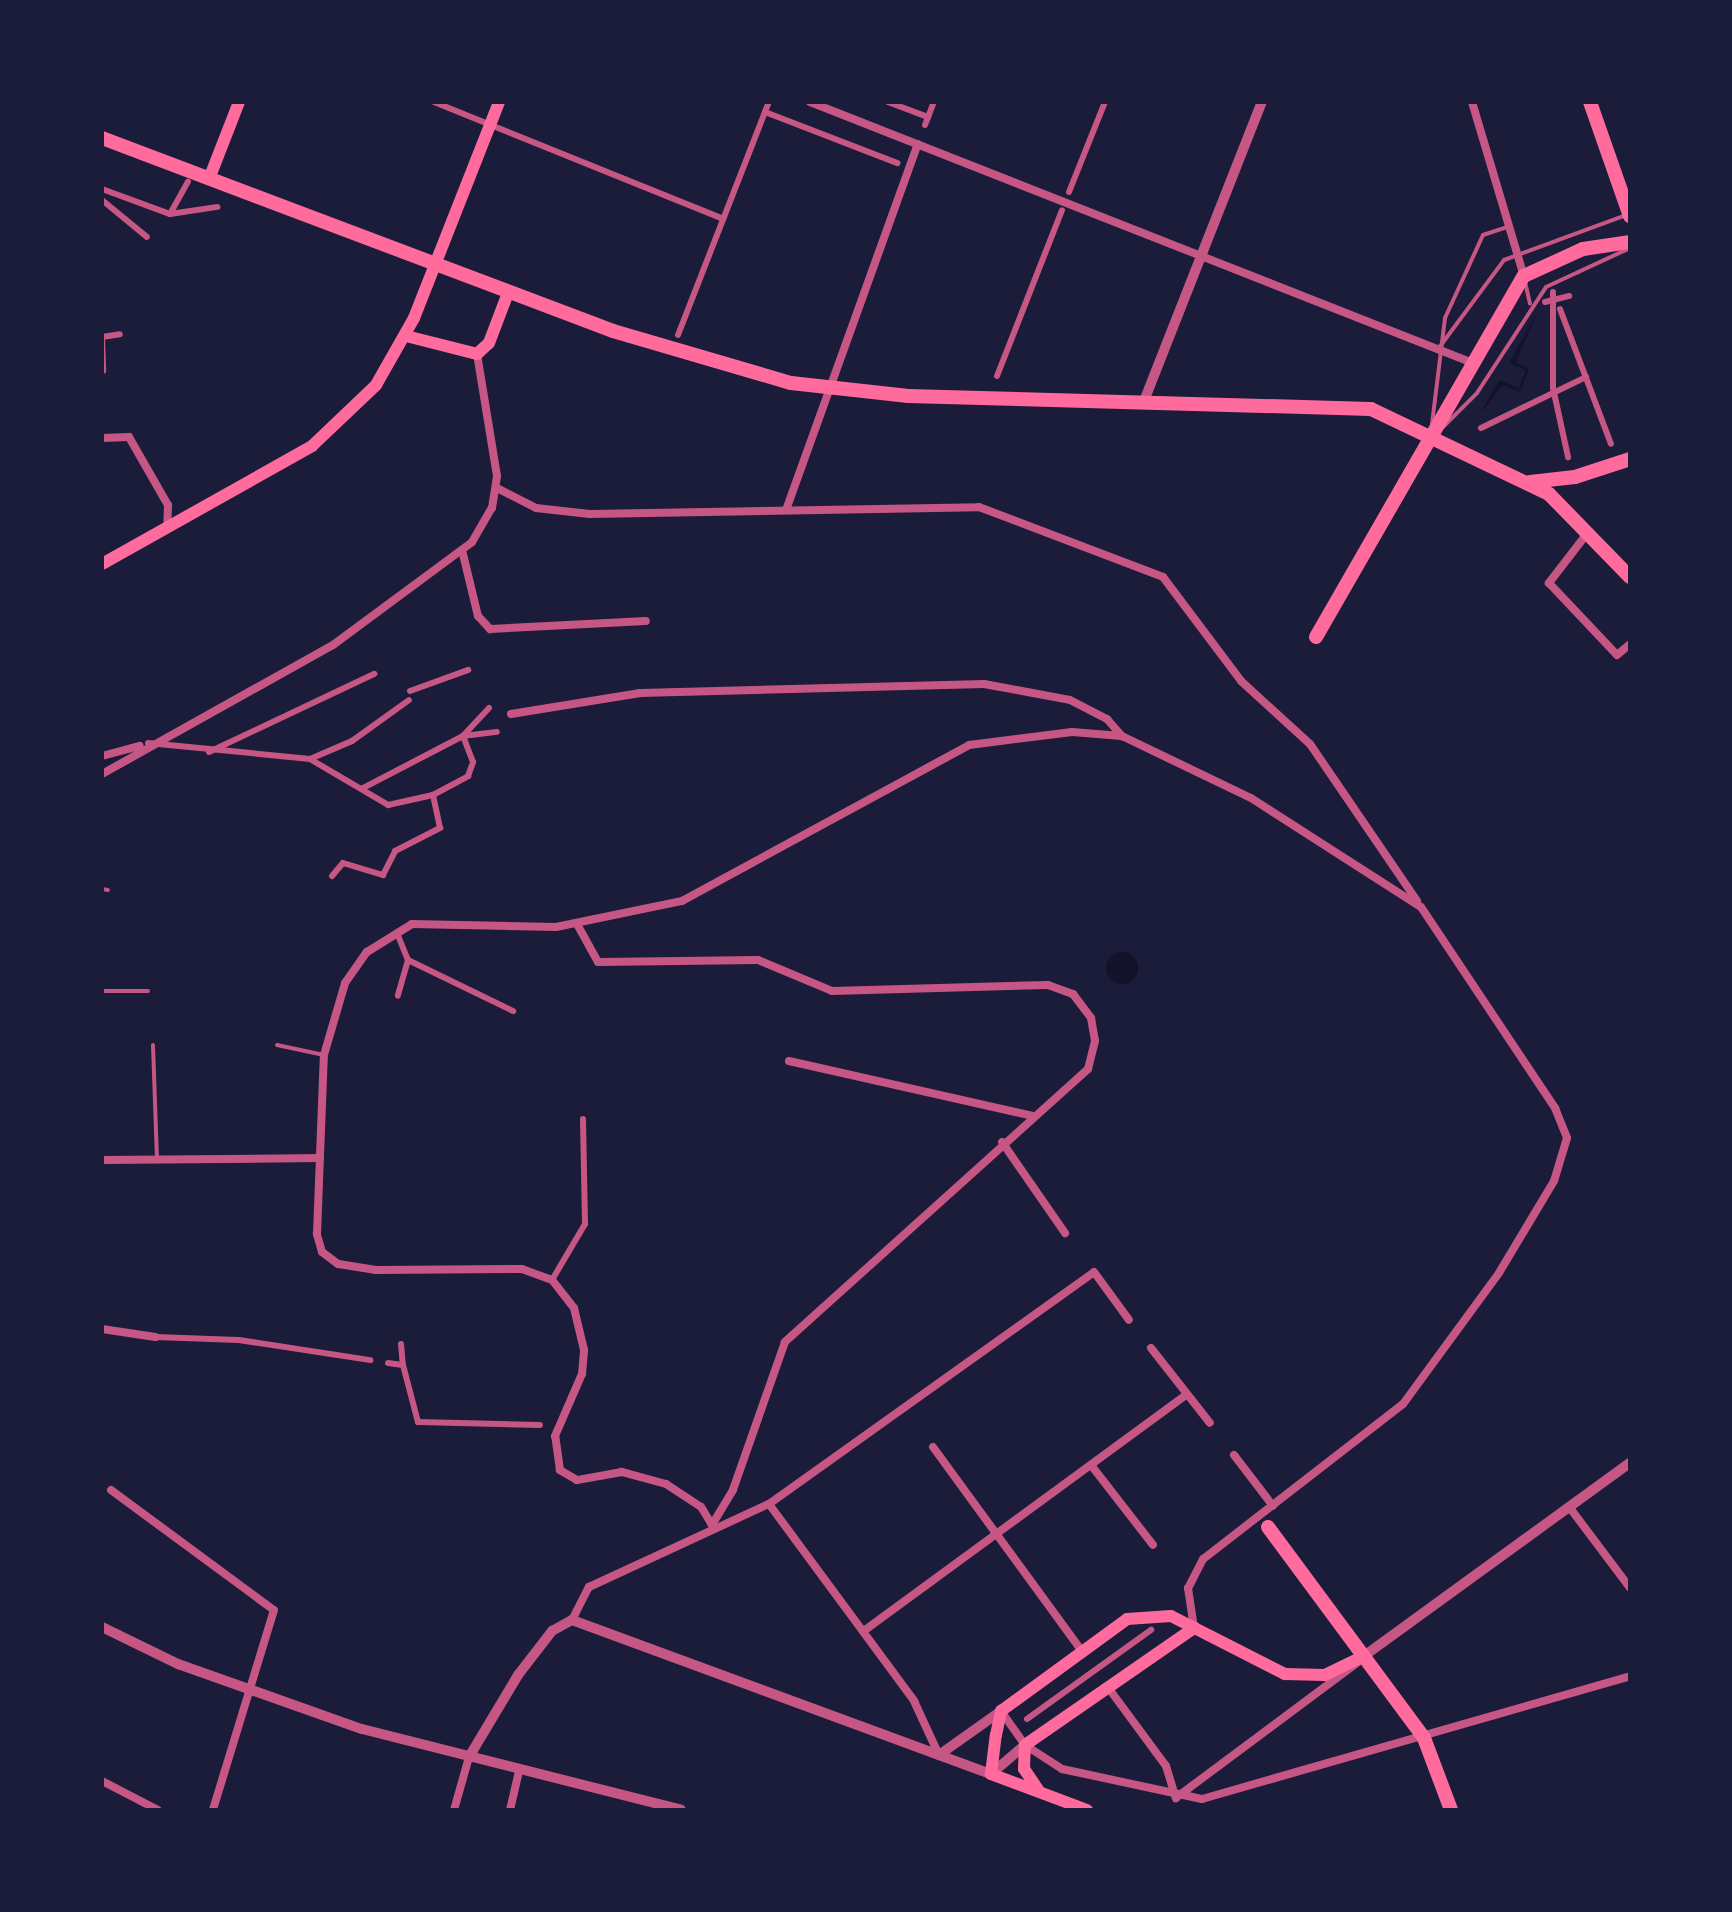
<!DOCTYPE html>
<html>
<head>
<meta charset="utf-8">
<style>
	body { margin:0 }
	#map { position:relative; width:1732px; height:1912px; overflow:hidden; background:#1b1b3a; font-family:"Open Sans",sans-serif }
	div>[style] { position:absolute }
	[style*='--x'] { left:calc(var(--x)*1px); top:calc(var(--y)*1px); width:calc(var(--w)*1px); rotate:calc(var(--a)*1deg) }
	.water>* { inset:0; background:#12122b }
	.round { border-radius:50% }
	.service>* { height:4px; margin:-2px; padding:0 2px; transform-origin:2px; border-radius:2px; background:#c65784 }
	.pedestrian>* { height:6px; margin:-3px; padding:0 3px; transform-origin:3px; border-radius:3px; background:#c65784 }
	.minor>* { height:8px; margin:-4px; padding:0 4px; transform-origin:4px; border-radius:4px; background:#c65784 }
	.tertiary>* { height:10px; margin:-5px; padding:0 5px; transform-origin:5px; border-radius:5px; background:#c65784 }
	.secondary>* { height:12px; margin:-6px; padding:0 6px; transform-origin:6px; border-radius:6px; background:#ff6b9d }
	.primary>* { height:14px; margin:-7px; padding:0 7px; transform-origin:7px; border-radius:7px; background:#ff6b9d }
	span { translate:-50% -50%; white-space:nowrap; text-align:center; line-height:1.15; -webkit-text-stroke:7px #1b1b3a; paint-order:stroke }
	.frame { position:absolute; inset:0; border:104px solid #1b1b3a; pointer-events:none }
</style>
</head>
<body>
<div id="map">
	<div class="water">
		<div style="clip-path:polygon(1536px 315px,1516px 362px,1529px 369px,1520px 392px,1503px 385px,1480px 414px,1499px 380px,1519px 388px,1526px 370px,1509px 363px)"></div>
		<div class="round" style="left:1106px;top:952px;width:32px;height:32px"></div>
	</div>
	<div class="service">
		<div style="--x:1525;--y:282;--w:22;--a:77"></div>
		<div style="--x:1438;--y:349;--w:111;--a:-53.4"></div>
		<div style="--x:1504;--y:260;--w:130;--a:-20.2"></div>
		<div style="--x:1432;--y:424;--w:107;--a:-83"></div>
		<div style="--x:1445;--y:318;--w:91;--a:-65.4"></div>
		<div style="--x:1483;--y:235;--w:26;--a:-18"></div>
		<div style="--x:1443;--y:427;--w:48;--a:-45"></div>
		<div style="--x:1477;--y:393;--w:126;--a:-56.9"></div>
		<div style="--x:1546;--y:287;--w:93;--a:-24.9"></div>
		<div style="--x:102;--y:889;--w:6;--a:9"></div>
		<div style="--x:102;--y:991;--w:46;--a:0"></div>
		<div style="--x:153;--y:1045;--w:114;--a:88"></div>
		<div style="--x:277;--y:1045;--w:48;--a:12"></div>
	</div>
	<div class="pedestrian">
		<div style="--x:434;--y:102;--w:312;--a:22"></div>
		<div style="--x:888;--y:102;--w:43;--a:20.6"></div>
		<div style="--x:765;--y:112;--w:142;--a:21.1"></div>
		<div style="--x:925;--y:125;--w:25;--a:-69"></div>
		<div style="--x:102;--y:189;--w:72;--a:20.2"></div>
		<div style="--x:170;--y:214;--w:48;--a:-8.5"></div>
		<div style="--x:1069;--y:192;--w:97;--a:-68.2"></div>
		<div style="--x:102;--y:200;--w:58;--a:39.4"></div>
		<div style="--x:170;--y:214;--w:37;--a:-61"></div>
		<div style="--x:1553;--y:292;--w:96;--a:90"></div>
		<div style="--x:1553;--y:388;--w:71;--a:77.7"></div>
		<div style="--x:1545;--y:302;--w:25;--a:-14"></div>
		<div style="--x:1560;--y:309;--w:144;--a:69.3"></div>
		<div style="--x:678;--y:335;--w:250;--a:-68.7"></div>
		<div style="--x:102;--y:337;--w:34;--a:88"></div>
		<div style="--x:102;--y:337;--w:18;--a:-9"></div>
		<div style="--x:997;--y:376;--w:178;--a:-68.6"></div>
		<div style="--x:1481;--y:428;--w:117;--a:-25.9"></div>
		<div style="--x:410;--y:691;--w:62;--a:-19.9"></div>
		<div style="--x:489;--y:708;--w:38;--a:133"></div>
		<div style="--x:463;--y:736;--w:34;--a:-7"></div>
		<div style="--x:148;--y:743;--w:163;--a:5.6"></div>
		<div style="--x:310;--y:759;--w:91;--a:30.5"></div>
		<div style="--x:388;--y:805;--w:46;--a:-12.5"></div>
		<div style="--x:433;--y:795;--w:40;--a:-28"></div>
		<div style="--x:468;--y:776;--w:15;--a:-70"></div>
		<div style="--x:473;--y:762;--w:28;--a:-111"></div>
		<div style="--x:463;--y:736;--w:113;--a:152.5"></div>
		<div style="--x:209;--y:752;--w:183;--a:-25.3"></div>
		<div style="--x:310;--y:759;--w:46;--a:-23.2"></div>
		<div style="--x:352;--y:741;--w:70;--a:-35.7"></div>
		<div style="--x:332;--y:876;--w:17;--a:-50"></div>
		<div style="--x:343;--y:863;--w:42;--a:16.7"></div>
		<div style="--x:383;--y:875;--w:27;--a:-63"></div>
		<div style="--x:395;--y:851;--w:51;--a:-27.1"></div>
		<div style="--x:440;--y:828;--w:34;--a:-102"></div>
		<div style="--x:397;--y:933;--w:29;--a:68"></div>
		<div style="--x:408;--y:960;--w:37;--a:106"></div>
		<div style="--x:408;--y:960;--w:117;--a:25.9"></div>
		<div style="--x:552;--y:1280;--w:65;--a:-59.5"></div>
		<div style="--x:585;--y:1224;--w:105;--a:-91.1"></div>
		<div style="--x:155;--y:1337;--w:84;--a:2"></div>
		<div style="--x:239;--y:1340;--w:133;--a:8.7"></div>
		<div style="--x:401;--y:1344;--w:21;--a:85"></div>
		<div style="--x:388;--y:1363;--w:15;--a:8"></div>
		<div style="--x:403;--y:1365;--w:59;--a:75.3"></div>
		<div style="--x:418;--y:1422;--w:122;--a:1.4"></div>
		<div style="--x:1027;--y:1719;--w:153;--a:-35.7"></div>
	</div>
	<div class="minor">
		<div style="--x:810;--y:102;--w:713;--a:21.49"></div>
		<div style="--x:1472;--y:102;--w:182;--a:73.4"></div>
		<div style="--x:102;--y:438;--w:27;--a:-2"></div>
		<div style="--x:129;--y:437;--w:78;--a:60.2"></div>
		<div style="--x:168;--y:505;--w:23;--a:92"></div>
		<div style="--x:497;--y:488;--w:44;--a:27.1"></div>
		<div style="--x:536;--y:508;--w:54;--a:6.3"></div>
		<div style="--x:590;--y:514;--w:389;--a:-1"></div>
		<div style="--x:979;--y:507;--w:197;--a:20.8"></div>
		<div style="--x:1163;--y:577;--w:130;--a:53.1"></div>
		<div style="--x:1241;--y:681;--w:93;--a:42.4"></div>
		<div style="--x:1310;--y:744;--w:190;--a:55.7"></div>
		<div style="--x:786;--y:510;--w:389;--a:-70.2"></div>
		<div style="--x:1589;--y:531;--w:66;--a:127.6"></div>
		<div style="--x:1549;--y:583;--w:99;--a:46.6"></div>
		<div style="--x:1617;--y:655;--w:17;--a:-40"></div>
		<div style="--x:462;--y:550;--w:68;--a:76.4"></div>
		<div style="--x:478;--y:616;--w:18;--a:47"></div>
		<div style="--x:490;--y:629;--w:156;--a:-2.9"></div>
		<div style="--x:511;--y:714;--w:131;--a:-9.2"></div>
		<div style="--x:640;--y:693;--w:344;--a:-1.5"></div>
		<div style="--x:984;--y:684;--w:87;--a:10.5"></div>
		<div style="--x:1070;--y:700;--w:42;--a:27.2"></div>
		<div style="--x:1107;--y:719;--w:23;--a:49"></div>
		<div style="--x:102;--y:756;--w:39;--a:-15"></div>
		<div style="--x:102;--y:774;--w:265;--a:-29.2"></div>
		<div style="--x:333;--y:645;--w:173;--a:-36.5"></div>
		<div style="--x:472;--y:542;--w:39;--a:-60"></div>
		<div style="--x:492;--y:508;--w:32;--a:-81"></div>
		<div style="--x:497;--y:476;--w:124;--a:-99.3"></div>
		<div style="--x:577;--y:924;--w:43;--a:61.1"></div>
		<div style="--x:598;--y:962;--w:160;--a:-0.7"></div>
		<div style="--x:758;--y:960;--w:80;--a:22.7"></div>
		<div style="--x:832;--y:991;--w:216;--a:-1.6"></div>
		<div style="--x:1048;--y:985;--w:27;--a:20"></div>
		<div style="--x:1073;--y:994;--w:30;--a:53"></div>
		<div style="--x:1091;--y:1018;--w:23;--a:80"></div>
		<div style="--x:1095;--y:1041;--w:29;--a:104"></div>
		<div style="--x:1088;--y:1069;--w:408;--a:138"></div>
		<div style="--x:785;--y:1342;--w:157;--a:109.4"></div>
		<div style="--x:733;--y:1490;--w:41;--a:121"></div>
		<div style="--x:789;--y:1061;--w:251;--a:12.7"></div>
		<div style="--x:1002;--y:1142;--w:111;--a:55.3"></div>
		<div style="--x:102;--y:1160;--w:218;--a:-0.5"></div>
		<div style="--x:102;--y:1329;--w:54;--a:8.6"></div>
		<div style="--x:1151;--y:1348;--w:95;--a:51.8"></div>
		<div style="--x:933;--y:1447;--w:253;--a:53.9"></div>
		<div style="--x:1234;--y:1455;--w:64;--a:52.6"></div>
		<div style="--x:1091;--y:1465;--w:101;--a:52.2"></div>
		<div style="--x:111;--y:1490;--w:202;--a:36.4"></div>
		<div style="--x:274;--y:1610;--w:209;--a:107"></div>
		<div style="--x:769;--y:1504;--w:245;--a:53.6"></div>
		<div style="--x:914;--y:1701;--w:60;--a:65.2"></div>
		<div style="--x:1570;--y:1508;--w:100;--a:53.1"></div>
		<div style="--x:712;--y:1525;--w:21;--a:-121"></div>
		<div style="--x:701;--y:1507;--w:42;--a:-146.7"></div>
		<div style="--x:666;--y:1484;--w:46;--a:-164.7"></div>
		<div style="--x:622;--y:1472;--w:46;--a:169.9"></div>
		<div style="--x:577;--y:1480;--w:20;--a:-150"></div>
		<div style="--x:560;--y:1470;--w:34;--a:-98"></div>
		<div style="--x:555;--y:1436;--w:68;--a:-66.5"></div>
		<div style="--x:582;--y:1374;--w:24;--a:-85"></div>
		<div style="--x:584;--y:1350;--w:43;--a:-103.4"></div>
		<div style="--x:574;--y:1308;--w:36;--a:-128"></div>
		<div style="--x:552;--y:1280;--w:32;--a:-160"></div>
		<div style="--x:522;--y:1269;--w:146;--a:179.6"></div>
		<div style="--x:376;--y:1270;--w:38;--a:-171"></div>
		<div style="--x:338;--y:1264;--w:20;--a:-143"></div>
		<div style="--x:322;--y:1252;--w:19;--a:-106"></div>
		<div style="--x:317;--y:1234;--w:179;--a:-87.8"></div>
		<div style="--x:324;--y:1055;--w:75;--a:-73.7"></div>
		<div style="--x:345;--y:983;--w:38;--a:-55"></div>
		<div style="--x:367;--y:952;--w:53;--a:-31.9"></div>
		<div style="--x:412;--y:924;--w:144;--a:1.2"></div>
		<div style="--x:556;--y:927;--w:129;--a:-11.7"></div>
		<div style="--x:682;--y:901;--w:327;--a:-28.5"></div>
		<div style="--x:969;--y:745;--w:104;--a:-7.2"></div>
		<div style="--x:1072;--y:732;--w:50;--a:4.6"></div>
		<div style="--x:1122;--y:736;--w:143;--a:25.7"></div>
		<div style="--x:1251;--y:798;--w:202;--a:32.7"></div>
		<div style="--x:1421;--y:907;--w:242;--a:56.3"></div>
		<div style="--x:1555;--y:1108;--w:32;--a:68"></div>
		<div style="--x:1567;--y:1138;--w:45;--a:106.8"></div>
		<div style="--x:1554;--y:1181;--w:107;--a:120.9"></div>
		<div style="--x:1499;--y:1273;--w:162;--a:126.2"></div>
		<div style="--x:1403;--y:1404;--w:253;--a:142.2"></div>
		<div style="--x:1203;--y:1559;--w:33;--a:117"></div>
		<div style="--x:1188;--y:1588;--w:40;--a:81.5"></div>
		<div style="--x:572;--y:1620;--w:37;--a:-63"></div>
		<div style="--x:589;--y:1587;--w:198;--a:-24.8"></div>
		<div style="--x:769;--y:1504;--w:399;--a:-35.5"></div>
		<div style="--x:1094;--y:1272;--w:59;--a:53.9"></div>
		<div style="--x:865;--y:1630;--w:399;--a:-36.2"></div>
		<div style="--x:1107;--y:1686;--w:99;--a:53.6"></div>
		<div style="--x:1166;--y:1766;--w:34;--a:73"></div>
		<div style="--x:1001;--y:1711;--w:42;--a:54.8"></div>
		<div style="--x:1025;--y:1745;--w:44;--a:33"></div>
		<div style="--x:1062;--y:1769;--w:143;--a:12.1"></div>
		<div style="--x:1202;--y:1799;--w:445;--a:-16"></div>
		<div style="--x:102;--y:1781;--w:63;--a:27.4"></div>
		<div style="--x:1177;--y:1797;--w:226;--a:-36.7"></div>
		<div style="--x:454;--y:1810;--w:55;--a:-74.2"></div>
		<div style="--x:510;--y:1810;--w:39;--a:-77"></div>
	</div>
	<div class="tertiary">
		<div style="--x:1144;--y:401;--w:321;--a:-68.5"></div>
		<div style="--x:102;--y:1627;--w:85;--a:26"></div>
		<div style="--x:178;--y:1664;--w:195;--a:19.5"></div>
		<div style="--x:362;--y:1729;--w:329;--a:14.2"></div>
		<div style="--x:1364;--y:1656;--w:329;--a:-36"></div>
		<div style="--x:939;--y:1755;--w:76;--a:-35.4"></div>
		<div style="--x:469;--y:1757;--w:96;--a:-59.1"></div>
		<div style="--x:518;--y:1675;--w:56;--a:-52.3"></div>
		<div style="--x:552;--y:1631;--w:23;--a:-29"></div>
		<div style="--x:572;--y:1620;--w:446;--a:20.2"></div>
		<div style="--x:991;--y:1774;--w:45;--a:-40.5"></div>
	</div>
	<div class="secondary">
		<div style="--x:209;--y:179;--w:83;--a:-68.7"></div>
		<div style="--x:406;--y:336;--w:73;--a:14.2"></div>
		<div style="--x:477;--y:354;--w:16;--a:-43"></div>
		<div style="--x:489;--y:343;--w:53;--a:-69.2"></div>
		<div style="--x:102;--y:564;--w:241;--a:-29.3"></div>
		<div style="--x:312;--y:446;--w:88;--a:-43.6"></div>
		<div style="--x:376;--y:385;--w:77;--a:-60.4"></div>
		<div style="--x:414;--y:318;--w:232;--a:-68.5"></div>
		<div style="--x:1039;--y:1791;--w:27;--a:-124"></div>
		<div style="--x:1024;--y:1769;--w:24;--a:-88"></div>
		<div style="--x:1025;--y:1745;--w:206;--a:-34.7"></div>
		<div style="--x:1087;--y:1810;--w:103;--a:-159.4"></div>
		<div style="--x:991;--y:1774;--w:39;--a:-83"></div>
		<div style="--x:996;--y:1735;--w:25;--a:-78"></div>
		<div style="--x:1001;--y:1711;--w:156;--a:-36.1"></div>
		<div style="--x:1127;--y:1619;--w:44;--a:-3.9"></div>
		<div style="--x:1171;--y:1616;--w:128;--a:27"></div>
		<div style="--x:1285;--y:1674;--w:40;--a:1.4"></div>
		<div style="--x:1325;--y:1675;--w:43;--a:-26"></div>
	</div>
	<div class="primary">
		<div style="--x:1590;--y:102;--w:121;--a:70.7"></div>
		<div style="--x:102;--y:138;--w:546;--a:20.69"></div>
		<div style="--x:613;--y:331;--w:185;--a:16.3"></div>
		<div style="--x:791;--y:383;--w:118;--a:6.3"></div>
		<div style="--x:908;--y:396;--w:463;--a:1.6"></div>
		<div style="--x:1371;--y:409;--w:197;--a:25.5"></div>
		<div style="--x:1549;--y:494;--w:116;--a:45.7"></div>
		<div style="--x:1530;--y:482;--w:45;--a:-6.3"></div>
		<div style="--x:1575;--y:477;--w:58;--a:-18.1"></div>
		<div style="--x:1316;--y:637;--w:417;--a:-60.1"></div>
		<div style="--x:1524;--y:276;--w:65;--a:-24.6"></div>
		<div style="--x:1583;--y:249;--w:48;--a:-8.5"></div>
		<div style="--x:1268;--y:1527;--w:262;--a:53.5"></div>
		<div style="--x:1424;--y:1738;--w:77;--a:69.4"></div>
	</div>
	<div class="frame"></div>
</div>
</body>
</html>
